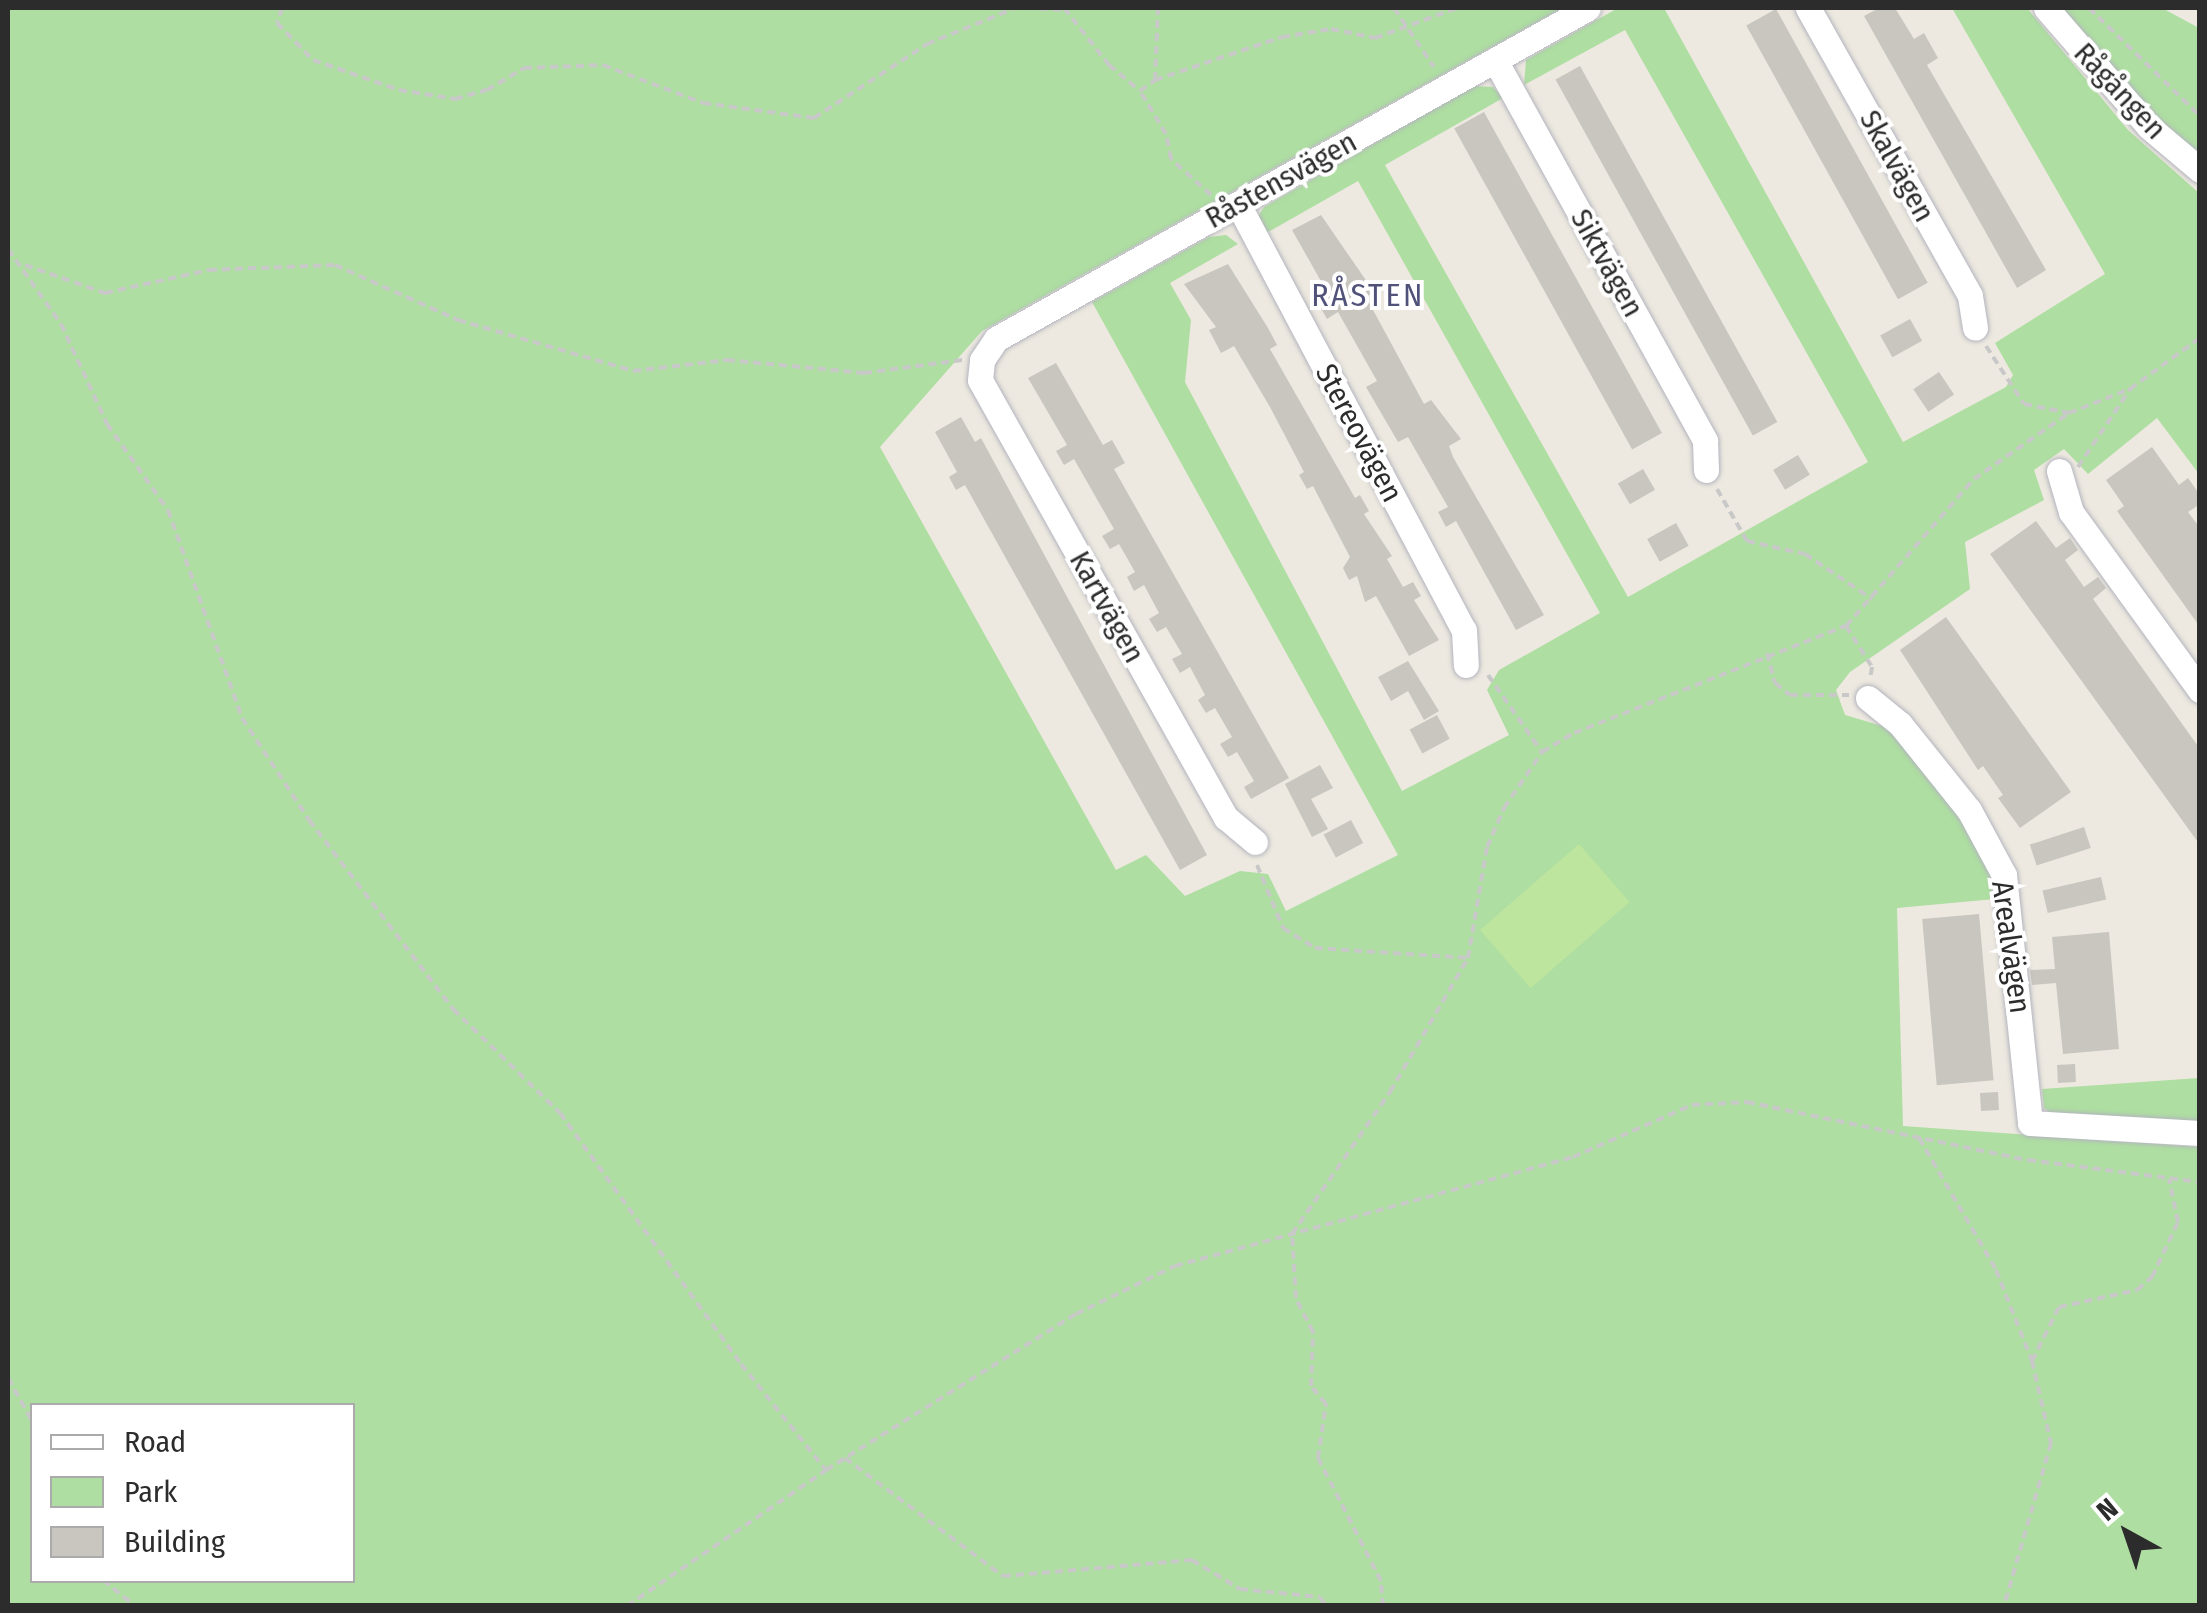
<!DOCTYPE html>
<html>
<head>
<meta charset="utf-8">
<style>
	body { margin:0 }
	#map { position:relative; width:2207px; height:1613px; overflow:hidden; background:#ede9e0; font-family:"Fira Sans Condensed",sans-serif }
	div>[style] { position:absolute }
	[style*='--x'] { left:calc(var(--x)*1px); top:calc(var(--y)*1px); width:calc(var(--w)*1px); rotate:calc(var(--a)*1deg) }
	.green>* { inset:0; background:#aedea1 }
	.pitch>* { inset:0; background:#bee59e; transform-origin:0 0 }
	.building>* { inset:0; background:#c8c6bf; transform-origin:0 0 }
	.path>* { height:4px; margin-top:-2px; transform-origin:0; background:repeating-linear-gradient(90deg,#c8c8c8 0 8px,transparent 0 13px) }
	.roads { filter:drop-shadow(0 0 2px #b3b4be) drop-shadow(0 0 2px #b3b4be) }
	.minor>* { height:25px; margin:-12.5px; padding:0 12.5px; transform-origin:12.5px; border-radius:12.5px; background:#fff }
	span { translate:-50% -50%; white-space:nowrap; text-align:center; line-height:1.15; -webkit-text-stroke:8px #fff; paint-order:stroke }
	.street-label { font-size:30px; color:#2c2c2c }
	.neighbourhood-label { font-size:32px; color:#50527a; letter-spacing:2.5px }
	.frame { position:absolute; inset:0; border:10px solid #2c2c2c; pointer-events:none }
	.legend { position:absolute; left:30px; top:1403px; width:325px; height:180px; box-sizing:border-box; background:#fff; border:2px solid #ababab; margin:0; padding:12px 18px; list-style:none; font-size:30px; color:#2c2c2c }
	.legend li { display:flex; align-items:center; gap:20px; height:50px }
	.legend b { width:50px; border:2px solid #ababab }
	.north { position:absolute; left:2077px; top:1483px; width:100px; height:100px; -webkit-text-stroke:8px #fff; paint-order:stroke; rotate:320deg; font-size:28px; font-weight:700; line-height:40px; text-align:center; color:#2c2c2c }
	.north::after { content:''; display:block; margin:auto; width:35px; height:45px; background:#2c2c2c; clip-path:polygon(50% 0,100% 100%,50% 72%,0 100%) }
</style>
</head>
<body>
<div id="map">
	<div class="green">
		<div style="clip-path:polygon(evenodd,8px 8px,1562px 8px,982px 331px,880px 447px,1116px 870px,1146px 855px,1185px 896px,1240px 871px,1268px 874px,1286px 911px,1398px 855px,1092px 302px,1209px 237px,1226px 235px,1238px 244px,1170px 283px,1191px 320px,1185px 382px,1402px 791px,1509px 735px,1487px 690px,1499px 670px,1600px 613px,1358px 181px,1261px 236px,1256px 220px,1264px 207px,1474px 86px,1493px 87px,1503px 98px,1385px 165px,1628px 597px,1868px 462px,1625px 30px,1524px 85px,1526px 60px,1618px 8px,1664px 8px,1903px 442px,2006px 387px,2013px 375px,1995px 343px,2105px 274px,1952px 8px,2027px 8px,2128px 130px,2199px 193px,2199px 474px,2157px 418px,2088px 474px,2064px 449px,2034px 470px,2044px 500px,1965px 542px,1970px 589px,1850px 672px,1836px 690px,1845px 715px,1892px 729px,1960px 817px,1989px 870px,1995px 899px,1897px 908px,1903px 1126px,2199px 1147px,2199px 1605px,8px 1606px,8px 8px,32px 1406px,352px 1406px,352px 1580px,32px 1580px,32px 1406px)"></div>
		<div style="clip-path:polygon(2057px 8px,2162px 8px,2199px 28px,2199px 158px,2159px 126px)"></div>
		<div style="clip-path:polygon(2199px 1078px,2199px 1122px,2057px 1117px,2044px 1108px,2042px 1089px)"></div>
	</div>
	<div class="pitch">
		<div style="left:1579px;top:844px;width:77px;height:131px;rotate:49deg"></div>
	</div>
	<div class="building">
		<div style="clip-path:polygon(1879px 8px,1895px 8px,1914px 39px,1924px 33px,1938px 58px,1927px 65px,2046px 270px,2017px 288px,1864px 16px)"></div>
		<div style="left:1776px;top:9px;width:313px;height:34px;rotate:61deg"></div>
		<div style="left:1580px;top:66px;width:407px;height:28px;rotate:61deg"></div>
		<div style="left:1484px;top:112px;width:367px;height:34px;rotate:61deg"></div>
		<div style="clip-path:polygon(1321px 215px,1374px 292px,1366px 297px,1424px 404px,1431px 400px,1461px 439px,1449px 446px,1453px 457px,1544px 615px,1516px 630px,1456px 521px,1446px 527px,1438px 512px,1448px 507px,1408px 437px,1398px 442px,1366px 387px,1377px 381px,1338px 312px,1327px 319px,1314px 296px,1326px 290px,1292px 230px)"></div>
		<div style="clip-path:polygon(1228px 264px,1268px 328px,1277px 345px,1270px 349px,1355px 498px,1360px 495px,1369px 511px,1364px 514px,1392px 556px,1387px 559px,1403px 587px,1413px 582px,1421px 596px,1414px 600px,1439px 640px,1409px 656px,1376px 596px,1365px 602px,1357px 576px,1349px 580px,1343px 568px,1350px 557px,1313px 486px,1307px 489px,1299px 475px,1304px 472px,1270px 407px,1234px 346px,1221px 353px,1209px 330px,1216px 327px,1184px 284px)"></div>
		<div style="left:1910px;top:319px;width:25px;height:34px;rotate:61deg"></div>
		<div style="clip-path:polygon(1056px 363px,1103px 445px,1112px 440px,1125px 463px,1114px 469px,1289px 778px,1251px 799px,1244px 787px,1254px 781px,1237px 752px,1228px 757px,1220px 744px,1232px 737px,1215px 708px,1206px 713px,1198px 700px,1205px 695px,1190px 667px,1180px 673px,1172px 659px,1182px 654px,1166px 627px,1157px 632px,1149px 619px,1159px 613px,1144px 585px,1134px 591px,1127px 577px,1135px 572px,1119px 544px,1110px 549px,1102px 536px,1114px 529px,1074px 459px,1064px 465px,1056px 451px,1067px 445px,1028px 378px)"></div>
		<div style="left:1939px;top:372px;width:27px;height:31px;rotate:56deg"></div>
		<div style="clip-path:polygon(961px 417px,975px 442px,981px 438px,1207px 855px,1180px 870px,965px 485px,956px 490px,949px 477px,957px 472px,935px 432px)"></div>
		<div style="clip-path:polygon(2152px 447px,2179px 485px,2188px 478px,2200px 495px,2200px 504px,2188px 512px,2200px 528px,2200px 627px,2117px 511px,2124px 506px,2106px 480px)"></div>
		<div style="left:1798px;top:455px;width:23px;height:29px;rotate:59deg"></div>
		<div style="left:1643px;top:469px;width:24px;height:29px;rotate:60deg"></div>
		<div style="clip-path:polygon(2036px 521px,2056px 548px,2070px 538px,2078px 550px,2065px 560px,2084px 587px,2098px 577px,2106px 588px,2093px 599px,2200px 749px,2200px 845px,1990px 554px)"></div>
		<div style="left:1676px;top:523px;width:26px;height:33px;rotate:61deg"></div>
		<div style="clip-path:polygon(1946px 617px,2071px 792px,2020px 828px,1998px 798px,2003px 795px,1983px 766px,1978px 770px,1900px 650px)"></div>
		<div style="clip-path:polygon(1408px 661px,1439px 711px,1424px 720px,1408px 691px,1391px 701px,1378px 677px)"></div>
		<div style="left:1437px;top:715px;width:27px;height:31px;rotate:62deg"></div>
		<div style="clip-path:polygon(1320px 765px,1333px 788px,1311px 799px,1328px 829px,1312px 837px,1285px 784px)"></div>
		<div style="left:1351px;top:820px;width:26px;height:31px;rotate:62deg"></div>
		<div style="left:2084px;top:827px;width:22px;height:57px;rotate:72deg"></div>
		<div style="left:2101px;top:877px;width:23px;height:60px;rotate:77deg"></div>
		<div style="left:1979px;top:914px;width:167px;height:57px;rotate:85deg"></div>
		<div style="clip-path:polygon(2109px 932px,2119px 1049px,2063px 1054px,2056px 983px,2032px 985px,2030px 970px,2055px 969px,2052px 937px)"></div>
		<div style="left:2075px;top:1064px;width:18px;height:18px;rotate:87deg"></div>
		<div style="left:1998px;top:1092px;width:18px;height:18px;rotate:87deg"></div>
	</div>
	<div class="path">
		<div style="--x:282;--y:8;--w:16;--a:108"></div>
		<div style="--x:277;--y:23;--w:52;--a:45.8"></div>
		<div style="--x:313;--y:60;--w:91;--a:19.2"></div>
		<div style="--x:399;--y:90;--w:57;--a:9.1"></div>
		<div style="--x:455;--y:99;--w:33;--a:-16"></div>
		<div style="--x:487;--y:90;--w:43;--a:-30.7"></div>
		<div style="--x:524;--y:68;--w:79;--a:-2.2"></div>
		<div style="--x:603;--y:65;--w:107;--a:20.8"></div>
		<div style="--x:703;--y:103;--w:112;--a:7.7"></div>
		<div style="--x:814;--y:118;--w:135;--a:-33.2"></div>
		<div style="--x:927;--y:44;--w:95;--a:-22.2"></div>
		<div style="--x:1027;--y:8;--w:39;--a:3"></div>
		<div style="--x:1064;--y:8;--w:73;--a:51.7"></div>
		<div style="--x:1109;--y:65;--w:40;--a:40"></div>
		<div style="--x:1394;--y:8;--w:71;--a:55.9"></div>
		<div style="--x:2089;--y:8;--w:155;--a:44.2"></div>
		<div style="--x:1155;--y:80;--w:72;--a:-87.6"></div>
		<div style="--x:1211;--y:195;--w:54;--a:-138"></div>
		<div style="--x:1171;--y:159;--w:25;--a:-101"></div>
		<div style="--x:1166;--y:134;--w:50;--a:-121.2"></div>
		<div style="--x:1140;--y:91;--w:19;--a:-36"></div>
		<div style="--x:1155;--y:80;--w:134;--a:-18.7"></div>
		<div style="--x:1282;--y:37;--w:50;--a:-9.3"></div>
		<div style="--x:1331;--y:29;--w:45;--a:11.6"></div>
		<div style="--x:1375;--y:38;--w:87;--a:-20.1"></div>
		<div style="--x:8;--y:249;--w:92;--a:54.8"></div>
		<div style="--x:61;--y:324;--w:110;--a:65.3"></div>
		<div style="--x:107;--y:424;--w:105;--a:54.7"></div>
		<div style="--x:168;--y:510;--w:221;--a:70.4"></div>
		<div style="--x:242;--y:718;--w:122;--a:56.7"></div>
		<div style="--x:309;--y:820;--w:238;--a:52.7"></div>
		<div style="--x:453;--y:1009;--w:149;--a:44.2"></div>
		<div style="--x:560;--y:1113;--w:309;--a:54.2"></div>
		<div style="--x:741;--y:1364;--w:136;--a:51.3"></div>
		<div style="--x:25;--y:265;--w:85;--a:19.3"></div>
		<div style="--x:105;--y:293;--w:107;--a:-12.5"></div>
		<div style="--x:209;--y:270;--w:126;--a:-2.3"></div>
		<div style="--x:335;--y:265;--w:135;--a:24.1"></div>
		<div style="--x:458;--y:320;--w:182;--a:16.2"></div>
		<div style="--x:633;--y:371;--w:95;--a:-6.7"></div>
		<div style="--x:727;--y:360;--w:138;--a:5.4"></div>
		<div style="--x:864;--y:373;--w:99;--a:-7.6"></div>
		<div style="--x:1986;--y:346;--w:69;--a:56.8"></div>
		<div style="--x:2024;--y:404;--w:46;--a:11.3"></div>
		<div style="--x:2078;--y:467;--w:94;--a:-56.3"></div>
		<div style="--x:1717;--y:489;--w:60;--a:60"></div>
		<div style="--x:1747;--y:541;--w:59;--a:12.6"></div>
		<div style="--x:1805;--y:554;--w:81;--a:33.9"></div>
		<div style="--x:1846;--y:626;--w:49;--a:57.6"></div>
		<div style="--x:1872;--y:667;--w:12;--a:99"></div>
		<div style="--x:1767;--y:653;--w:31;--a:75"></div>
		<div style="--x:1775;--y:683;--w:19;--a:39"></div>
		<div style="--x:1790;--y:695;--w:59;--a:0"></div>
		<div style="--x:1488;--y:675;--w:94;--a:55"></div>
		<div style="--x:1257;--y:865;--w:68;--a:67.6"></div>
		<div style="--x:1283;--y:928;--w:38;--a:32"></div>
		<div style="--x:1315;--y:948;--w:153;--a:3.7"></div>
		<div style="--x:1919;--y:1138;--w:153;--a:59.7"></div>
		<div style="--x:1996;--y:1270;--w:98;--a:68.4"></div>
		<div style="--x:2032;--y:1361;--w:84;--a:77"></div>
		<div style="--x:2051;--y:1443;--w:170;--a:106.1"></div>
		<div style="--x:2032;--y:1361;--w:60;--a:-63.4"></div>
		<div style="--x:2059;--y:1307;--w:80;--a:-12.3"></div>
		<div style="--x:2137;--y:1290;--w:20;--a:-41"></div>
		<div style="--x:2152;--y:1277;--w:61;--a:-64.7"></div>
		<div style="--x:2178;--y:1222;--w:44;--a:-101.8"></div>
		<div style="--x:8;--y:1378;--w:49;--a:60.8"></div>
		<div style="--x:845;--y:1458;--w:197;--a:36.8"></div>
		<div style="--x:1003;--y:1576;--w:190;--a:-4.8"></div>
		<div style="--x:1192;--y:1560;--w:56;--a:31.1"></div>
		<div style="--x:1240;--y:1589;--w:80;--a:5.7"></div>
		<div style="--x:1320;--y:1597;--w:11;--a:56"></div>
		<div style="--x:103;--y:1580;--w:41;--a:39.1"></div>
		<div style="--x:627;--y:1606;--w:241;--a:-34.3"></div>
		<div style="--x:826;--y:1470;--w:295;--a:-32"></div>
		<div style="--x:1076;--y:1314;--w:110;--a:-25.9"></div>
		<div style="--x:1175;--y:1266;--w:413;--a:-15.3"></div>
		<div style="--x:1573;--y:1157;--w:130;--a:-23.6"></div>
		<div style="--x:1692;--y:1105;--w:55;--a:-3.1"></div>
		<div style="--x:1747;--y:1102;--w:287;--a:11.7"></div>
		<div style="--x:2028;--y:1160;--w:173;--a:7.3"></div>
		<div style="--x:1383;--y:1606;--w:25;--a:-95"></div>
		<div style="--x:1381;--y:1581;--w:138;--a:-117.1"></div>
		<div style="--x:1318;--y:1458;--w:55;--a:-81.6"></div>
		<div style="--x:1326;--y:1404;--w:23;--a:-130"></div>
		<div style="--x:1311;--y:1386;--w:54;--a:-87.9"></div>
		<div style="--x:1313;--y:1332;--w:38;--a:-117"></div>
		<div style="--x:1296;--y:1298;--w:64;--a:-93.6"></div>
		<div style="--x:1292;--y:1234;--w:173;--a:-55.4"></div>
		<div style="--x:1390;--y:1092;--w:155;--a:-59.8"></div>
		<div style="--x:1468;--y:958;--w:113;--a:-80.3"></div>
		<div style="--x:1487;--y:847;--w:43;--a:-66.4"></div>
		<div style="--x:1504;--y:808;--w:68;--a:-55.8"></div>
		<div style="--x:1542;--y:752;--w:37;--a:-31"></div>
		<div style="--x:1574;--y:733;--w:292;--a:-21.5"></div>
		<div style="--x:1846;--y:626;--w:195;--a:-49"></div>
		<div style="--x:1974;--y:479;--w:116;--a:-34.8"></div>
		<div style="--x:2069;--y:413;--w:66;--a:-21.5"></div>
		<div style="--x:2130;--y:389;--w:87;--a:-36.1"></div>
	</div>
	<div class="roads">
		<div class="minor">
			<div style="--x:1808;--y:8;--w:330;--a:60.6"></div>
			<div style="--x:1970;--y:296;--w:32;--a:81"></div>
			<div style="--x:2046;--y:8;--w:157;--a:49.1"></div>
			<div style="--x:2149;--y:127;--w:67;--a:40.1"></div>
			<div style="--x:1495;--y:60;--w:435;--a:61.1"></div>
			<div style="--x:1705;--y:441;--w:29;--a:88"></div>
			<div style="--x:1238;--y:204;--w:482;--a:62.1"></div>
			<div style="--x:1464;--y:630;--w:35;--a:87"></div>
			<div style="--x:2059;--y:471;--w:43;--a:73.7"></div>
			<div style="--x:2071;--y:512;--w:220;--a:54.1"></div>
			<div style="--x:1868;--y:698;--w:41;--a:39.1"></div>
			<div style="--x:1900;--y:724;--w:110;--a:51.3"></div>
			<div style="--x:1969;--y:810;--w:74;--a:61.7"></div>
			<div style="--x:2004;--y:875;--w:249;--a:84"></div>
			<div style="--x:2030;--y:1123;--w:170;--a:3.4"></div>
			<div style="--x:1255;--y:842;--w:38;--a:-140"></div>
			<div style="--x:1226;--y:818;--w:502;--a:-119.32"></div>
			<div style="--x:980;--y:380;--w:20;--a:-84"></div>
			<div style="--x:982;--y:360;--w:25;--a:-56"></div>
			<div style="--x:996;--y:339;--w:678;--a:-29.21"></div>
		</div>
	</div>
	<div class="street-label">
		<span style="left:2120px;top:91px;rotate:47deg">Rågången</span>
		<span style="left:1897px;top:166px;rotate:61deg">Skalvägen</span>
		<span style="left:1281px;top:180px;rotate:-29deg">Råstensvägen</span>
		<span style="left:1607px;top:263px;rotate:61deg">Siktvägen</span>
		<span style="left:1359px;top:433px;rotate:62deg">Stereovägen</span>
		<span style="left:1107px;top:607px;rotate:61deg">Kartvägen</span>
		<span style="left:2011px;top:947px;rotate:82deg">Arealvägen</span>
	</div>
	<div class="neighbourhood-label">
		<span style="left:1368px;top:295px">RÅSTEN</span>
	</div>
	<div class="frame"></div>
	<ul class="legend">
	<li><b style="height:12px;background:#fff"></b>Road</li>
	<li><b style="height:28px;background:#aedea1"></b>Park</li>
	<li><b style="height:28px;background:#c8c6bf"></b>Building</li>
	</ul>
	<div class="north">N</div>
</div>
</body>
</html>
